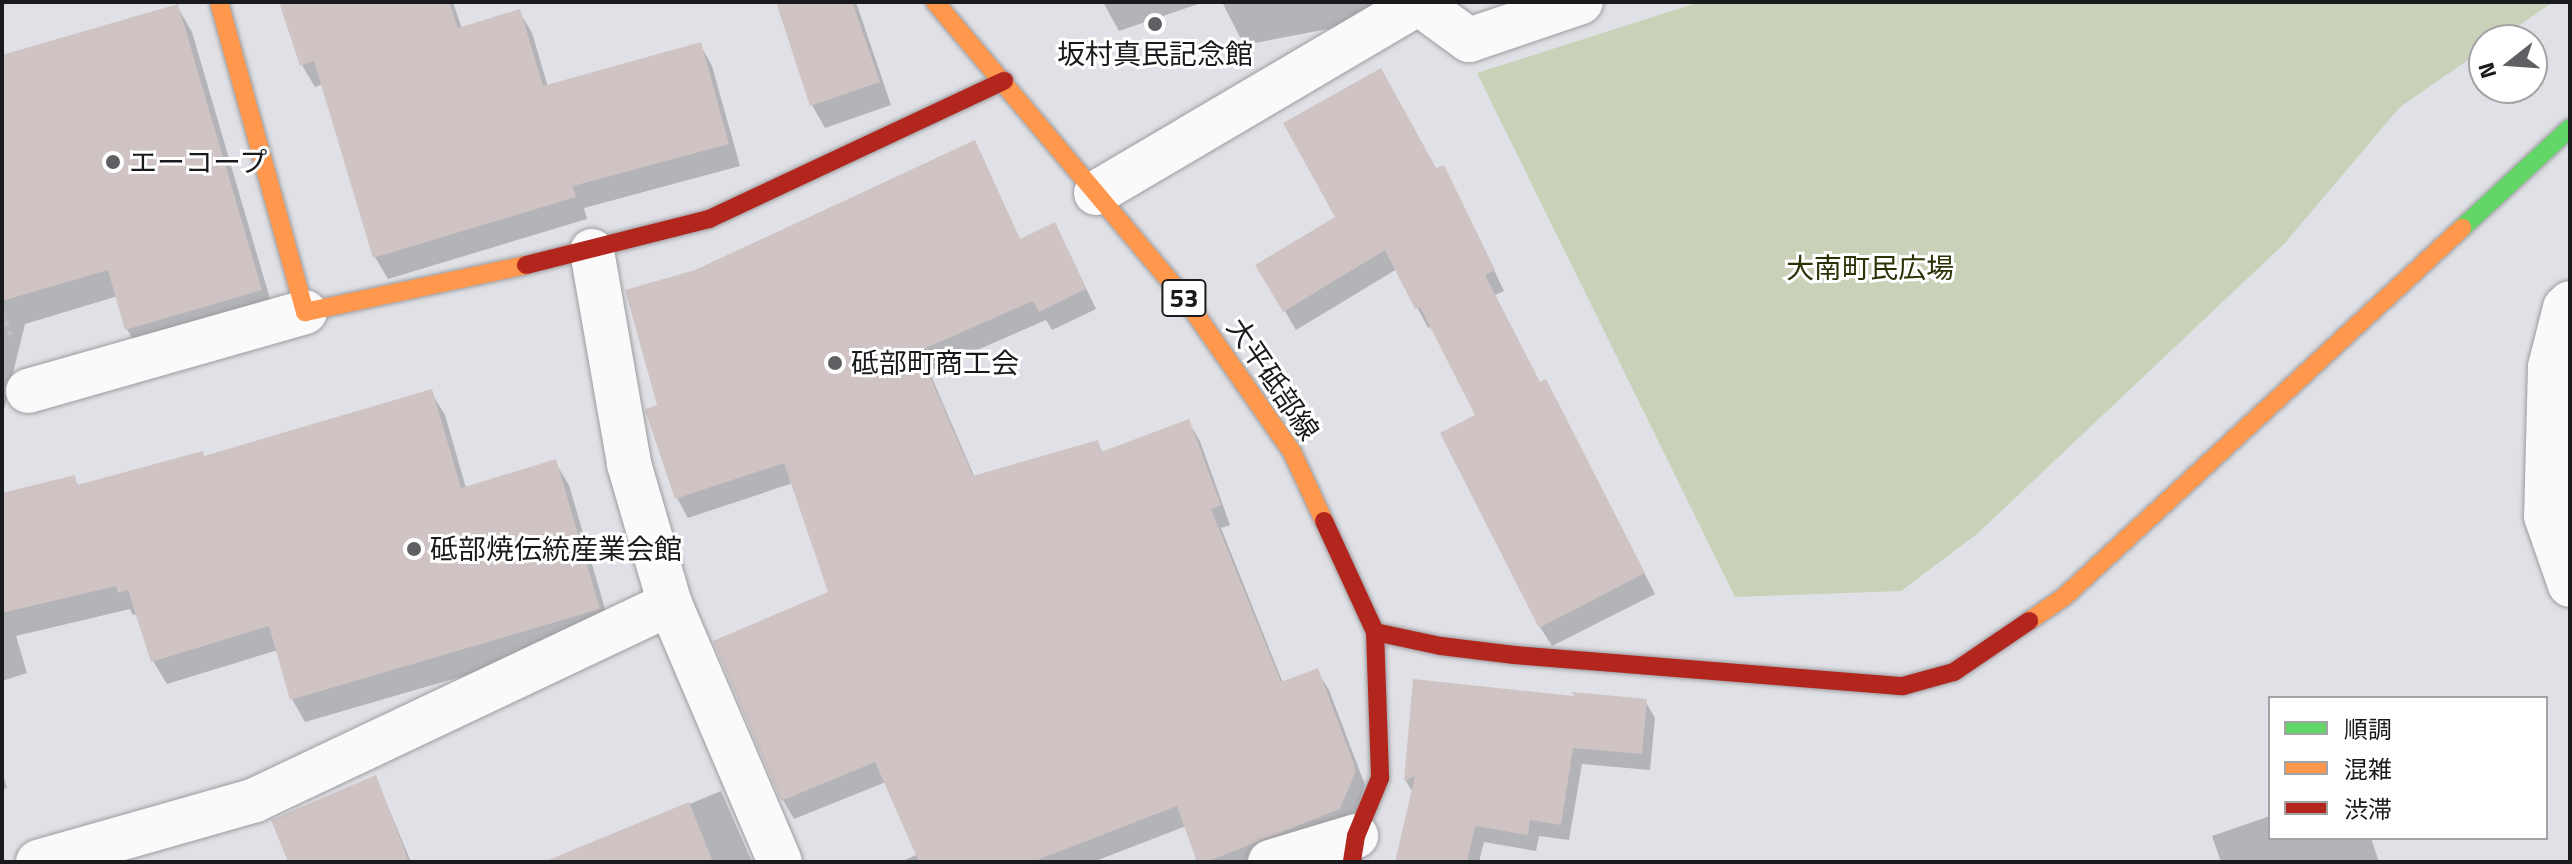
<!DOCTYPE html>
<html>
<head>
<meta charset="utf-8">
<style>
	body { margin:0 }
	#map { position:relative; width:2572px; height:864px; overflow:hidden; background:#e0e1e6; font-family:"Titillium Web","Noto Sans JP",sans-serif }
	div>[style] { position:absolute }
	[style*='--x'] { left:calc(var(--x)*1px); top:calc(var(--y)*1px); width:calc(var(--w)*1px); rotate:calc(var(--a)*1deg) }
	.green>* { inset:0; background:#cad1b9 }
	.shadow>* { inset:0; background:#0003 }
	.building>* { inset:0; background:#cfc3c4 }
	.path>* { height:5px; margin-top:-2.5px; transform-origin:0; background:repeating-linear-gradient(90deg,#c0c1c4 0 4px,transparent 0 10px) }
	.roads { filter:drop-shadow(0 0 2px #9c9ca0) drop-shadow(0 0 2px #9c9ca0) }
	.street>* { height:44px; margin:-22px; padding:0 22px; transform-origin:22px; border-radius:22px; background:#fafafb }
	.fast>* { height:18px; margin:-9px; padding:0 9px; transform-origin:9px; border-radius:9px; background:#63d668 }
	.slow>* { height:18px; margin:-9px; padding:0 9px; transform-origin:9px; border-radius:9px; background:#ff974d }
	.jam>* { height:18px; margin:-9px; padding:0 9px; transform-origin:9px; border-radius:9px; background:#b3261e }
	.dots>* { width:22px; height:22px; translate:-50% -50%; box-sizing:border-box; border:4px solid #fff; border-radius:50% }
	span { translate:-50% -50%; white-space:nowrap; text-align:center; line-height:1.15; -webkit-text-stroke:6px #fff; paint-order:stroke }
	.shield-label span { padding:2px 6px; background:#fff; border:2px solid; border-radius:6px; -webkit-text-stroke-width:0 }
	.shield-label { font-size:26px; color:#191a1d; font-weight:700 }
	.poi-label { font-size:28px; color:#191a1d }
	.left { translate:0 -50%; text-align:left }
	.park-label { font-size:28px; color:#2b3306 }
	.street-label { font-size:28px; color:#191a1d }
	.frame { position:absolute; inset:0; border:4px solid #191a1d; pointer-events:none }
	.legend { position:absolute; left:2268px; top:696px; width:280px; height:144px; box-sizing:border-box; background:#fff; border:2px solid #a3a3a5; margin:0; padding:10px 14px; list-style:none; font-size:24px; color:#191a1d }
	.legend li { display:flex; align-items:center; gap:16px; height:40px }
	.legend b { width:40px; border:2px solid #a3a3a5 }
	.north { position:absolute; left:2468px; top:24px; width:80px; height:80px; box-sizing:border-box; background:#fff; border:2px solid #a3a3a5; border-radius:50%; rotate:253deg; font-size:22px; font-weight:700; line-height:32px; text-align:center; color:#191a1d }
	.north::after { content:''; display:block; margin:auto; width:28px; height:36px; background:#5f6063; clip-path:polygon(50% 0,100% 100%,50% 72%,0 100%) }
</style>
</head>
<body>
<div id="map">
	<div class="green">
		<div style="clip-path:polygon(1700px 2px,2553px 2px,2498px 40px,2484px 40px,2484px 49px,2400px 107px,2285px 243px,1977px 534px,1901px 591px,1735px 597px,1477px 73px)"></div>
	</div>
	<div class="shadow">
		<div style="clip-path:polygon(281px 2px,453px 2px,462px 29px,519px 11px,532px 33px,548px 87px,700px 44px,712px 66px,740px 166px,584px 208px,587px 219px,388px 279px,375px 257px,323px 84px,315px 87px,302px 65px)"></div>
		<div style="clip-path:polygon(778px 2px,856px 2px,891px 105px,825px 128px,812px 105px)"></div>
		<div style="clip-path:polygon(1103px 2px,1204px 2px,1119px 31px)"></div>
		<div style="clip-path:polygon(1222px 2px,1469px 2px,1244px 45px)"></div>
		<div style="clip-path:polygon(177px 6px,192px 32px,275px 316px,142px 355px,127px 329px,118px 296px,25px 324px,2px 418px,2px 57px)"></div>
		<div style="clip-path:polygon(974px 143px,1021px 241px,1065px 244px,1096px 309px,1052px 330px,1046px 320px,929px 371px,975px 478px,1097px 442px,1103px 453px,1188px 421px,1200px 441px,1230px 525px,1221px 528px,1283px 683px,1317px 671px,1329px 690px,1365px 785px,1351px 829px,1267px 862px,1200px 862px,1186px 826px,1093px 862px,901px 862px,918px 854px,886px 782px,794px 819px,783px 800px,831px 594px,793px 483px,688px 518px,677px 498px,660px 406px,696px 272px)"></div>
		<div style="clip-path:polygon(1436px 171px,1454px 187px,1504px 291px,1495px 295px,1540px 384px,1557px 401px,1655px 594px,1552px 646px,1540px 627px,1478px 416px,1432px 326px,1428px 328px,1397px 269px,1296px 330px,1258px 265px)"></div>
		<div style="clip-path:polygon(431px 392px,445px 415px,466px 488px,555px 462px,569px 485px,612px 633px,305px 722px,292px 699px,278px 650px,167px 684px,153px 661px,138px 614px,133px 615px,130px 609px,16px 636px,27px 673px,2px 681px,2px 572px,74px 478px,79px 487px,205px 458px)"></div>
		<div style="clip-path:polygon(1415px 681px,1577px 699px,1645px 701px,1655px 718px,1650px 770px,1582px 764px,1569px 840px,1539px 836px,1536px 851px,1484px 842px,1479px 862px,1397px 862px,1413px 793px,1406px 781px)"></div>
		<div style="clip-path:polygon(2px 771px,7px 788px,2px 789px)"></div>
		<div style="clip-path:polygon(376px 778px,411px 862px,290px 862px)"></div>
		<div style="clip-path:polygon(721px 791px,752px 862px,620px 862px,610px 837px)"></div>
		<div style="clip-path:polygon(2270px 816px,2270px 838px,2371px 838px,2379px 862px,2221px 862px,2212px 836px)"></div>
	</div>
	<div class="building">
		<div style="clip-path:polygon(279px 2px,449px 2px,458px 28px,520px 9px,543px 86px,701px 42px,729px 144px,573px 186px,576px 197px,373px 258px,314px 61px,300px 66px)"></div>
		<div style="clip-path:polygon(776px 2px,852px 2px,880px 82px,810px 106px)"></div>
		<div style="clip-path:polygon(178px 4px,262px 290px,125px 330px,108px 270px,2px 301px,2px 55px)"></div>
		<div style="clip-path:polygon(1381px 68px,1436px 168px,1444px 165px,1495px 270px,1485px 275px,1540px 382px,1546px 379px,1645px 573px,1539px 628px,1440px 433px,1475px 415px,1420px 307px,1415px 309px,1385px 250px,1283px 312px,1255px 265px,1335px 217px,1283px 123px)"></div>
		<div style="clip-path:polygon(975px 140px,1020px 239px,1055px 222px,1086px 289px,1039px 312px,1033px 301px,919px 351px,973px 476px,1098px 440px,1101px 452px,1189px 419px,1221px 505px,1211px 509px,1281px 682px,1318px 668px,1354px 764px,1355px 773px,1340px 809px,1206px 862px,1197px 862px,1177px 806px,1032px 862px,919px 862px,875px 762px,781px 801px,713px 641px,828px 592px,784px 463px,675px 499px,646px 413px,645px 409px,657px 405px,625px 290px,695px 270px)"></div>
		<div style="clip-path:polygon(432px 389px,461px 488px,556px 459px,600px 609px,290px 700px,269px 626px,151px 662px,128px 590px,118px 593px,116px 586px,2px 613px,2px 493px,75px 475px,77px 485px,203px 451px,204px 456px)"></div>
		<div style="clip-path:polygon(1413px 679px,1574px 696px,1572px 692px,1647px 699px,1642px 754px,1573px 748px,1561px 825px,1530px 820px,1528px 835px,1475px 826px,1467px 862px,1395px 862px,1415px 776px,1404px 781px)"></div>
		<div style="clip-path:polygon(376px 775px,409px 862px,288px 862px,271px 820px)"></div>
		<div style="clip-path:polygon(689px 802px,713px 862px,546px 862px,546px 861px)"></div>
	</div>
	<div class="path">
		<div style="--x:2;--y:312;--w:30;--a:69"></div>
	</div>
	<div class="roads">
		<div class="street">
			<div style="--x:1096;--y:193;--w:374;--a:-30.5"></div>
			<div style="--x:1418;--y:3;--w:63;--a:36"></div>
			<div style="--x:1469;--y:40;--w:118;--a:-18.7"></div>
			<div style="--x:592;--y:251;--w:216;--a:80.1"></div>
			<div style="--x:629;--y:464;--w:146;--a:73.7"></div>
			<div style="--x:670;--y:604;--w:280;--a:66.9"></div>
			<div style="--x:2570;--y:303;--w:7;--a:135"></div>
			<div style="--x:2565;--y:308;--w:61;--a:104.3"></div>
			<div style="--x:2550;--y:367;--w:149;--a:91.5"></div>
			<div style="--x:2546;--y:516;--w:73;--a:70.8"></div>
			<div style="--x:28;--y:391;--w:288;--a:-15.9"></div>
			<div style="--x:38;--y:862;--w:226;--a:-15.9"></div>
			<div style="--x:255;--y:800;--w:459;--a:-25.3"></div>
			<div style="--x:1270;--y:862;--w:90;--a:-16.8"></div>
		</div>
		<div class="fast">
			<div style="--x:2462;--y:228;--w:147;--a:-42.8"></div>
		</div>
		<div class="slow">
			<div style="--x:219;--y:2;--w:322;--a:74.5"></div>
			<div style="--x:305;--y:312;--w:226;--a:-12"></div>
			<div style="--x:935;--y:2;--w:388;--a:49.9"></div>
			<div style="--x:1185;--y:299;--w:187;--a:55"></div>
			<div style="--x:1292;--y:452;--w:76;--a:65.1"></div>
			<div style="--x:2029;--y:621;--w:42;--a:-34.4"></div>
			<div style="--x:2064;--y:597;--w:543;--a:-42.83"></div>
		</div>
		<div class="jam">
			<div style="--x:526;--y:265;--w:189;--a:-14.1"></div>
			<div style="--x:709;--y:219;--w:326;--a:-25.1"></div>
			<div style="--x:1324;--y:521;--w:122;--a:65.3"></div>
			<div style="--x:1375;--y:632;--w:146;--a:88"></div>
			<div style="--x:1380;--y:778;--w:63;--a:112.5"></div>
			<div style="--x:1356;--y:836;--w:26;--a:99"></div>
			<div style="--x:1375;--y:632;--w:67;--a:12"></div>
			<div style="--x:1441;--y:646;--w:74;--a:7"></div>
			<div style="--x:1514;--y:655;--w:390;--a:4.6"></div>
			<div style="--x:1903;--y:686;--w:53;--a:-15.4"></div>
			<div style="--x:1954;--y:672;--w:91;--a:-34.2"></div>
		</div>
	</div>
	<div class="dots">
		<div style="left:1155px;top:24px;background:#5f6063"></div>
		<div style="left:113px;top:162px;background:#5f6063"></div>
		<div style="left:835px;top:363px;background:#5f6063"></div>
		<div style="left:414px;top:549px;background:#5f6063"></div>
	</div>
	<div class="shield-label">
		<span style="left:1184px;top:298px">53</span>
	</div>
	<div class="poi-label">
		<span style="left:1155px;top:54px">坂村真民記念館</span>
		<span class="left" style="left:129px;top:162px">エーコープ</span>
		<span class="left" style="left:851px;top:363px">砥部町商工会</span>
		<span class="left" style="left:430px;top:549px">砥部焼伝統産業会館</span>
	</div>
	<div class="park-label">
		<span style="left:1870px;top:268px">大南町民広場</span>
	</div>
	<div class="street-label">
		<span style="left:1273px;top:379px;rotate:56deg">大平砥部線</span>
	</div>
	<div class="frame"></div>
	<ul class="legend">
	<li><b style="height:10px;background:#63d668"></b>順調</li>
	<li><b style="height:10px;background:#ff974d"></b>混雑</li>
	<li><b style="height:10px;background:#b3261e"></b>渋滞</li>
	</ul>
	<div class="north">N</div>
</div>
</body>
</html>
